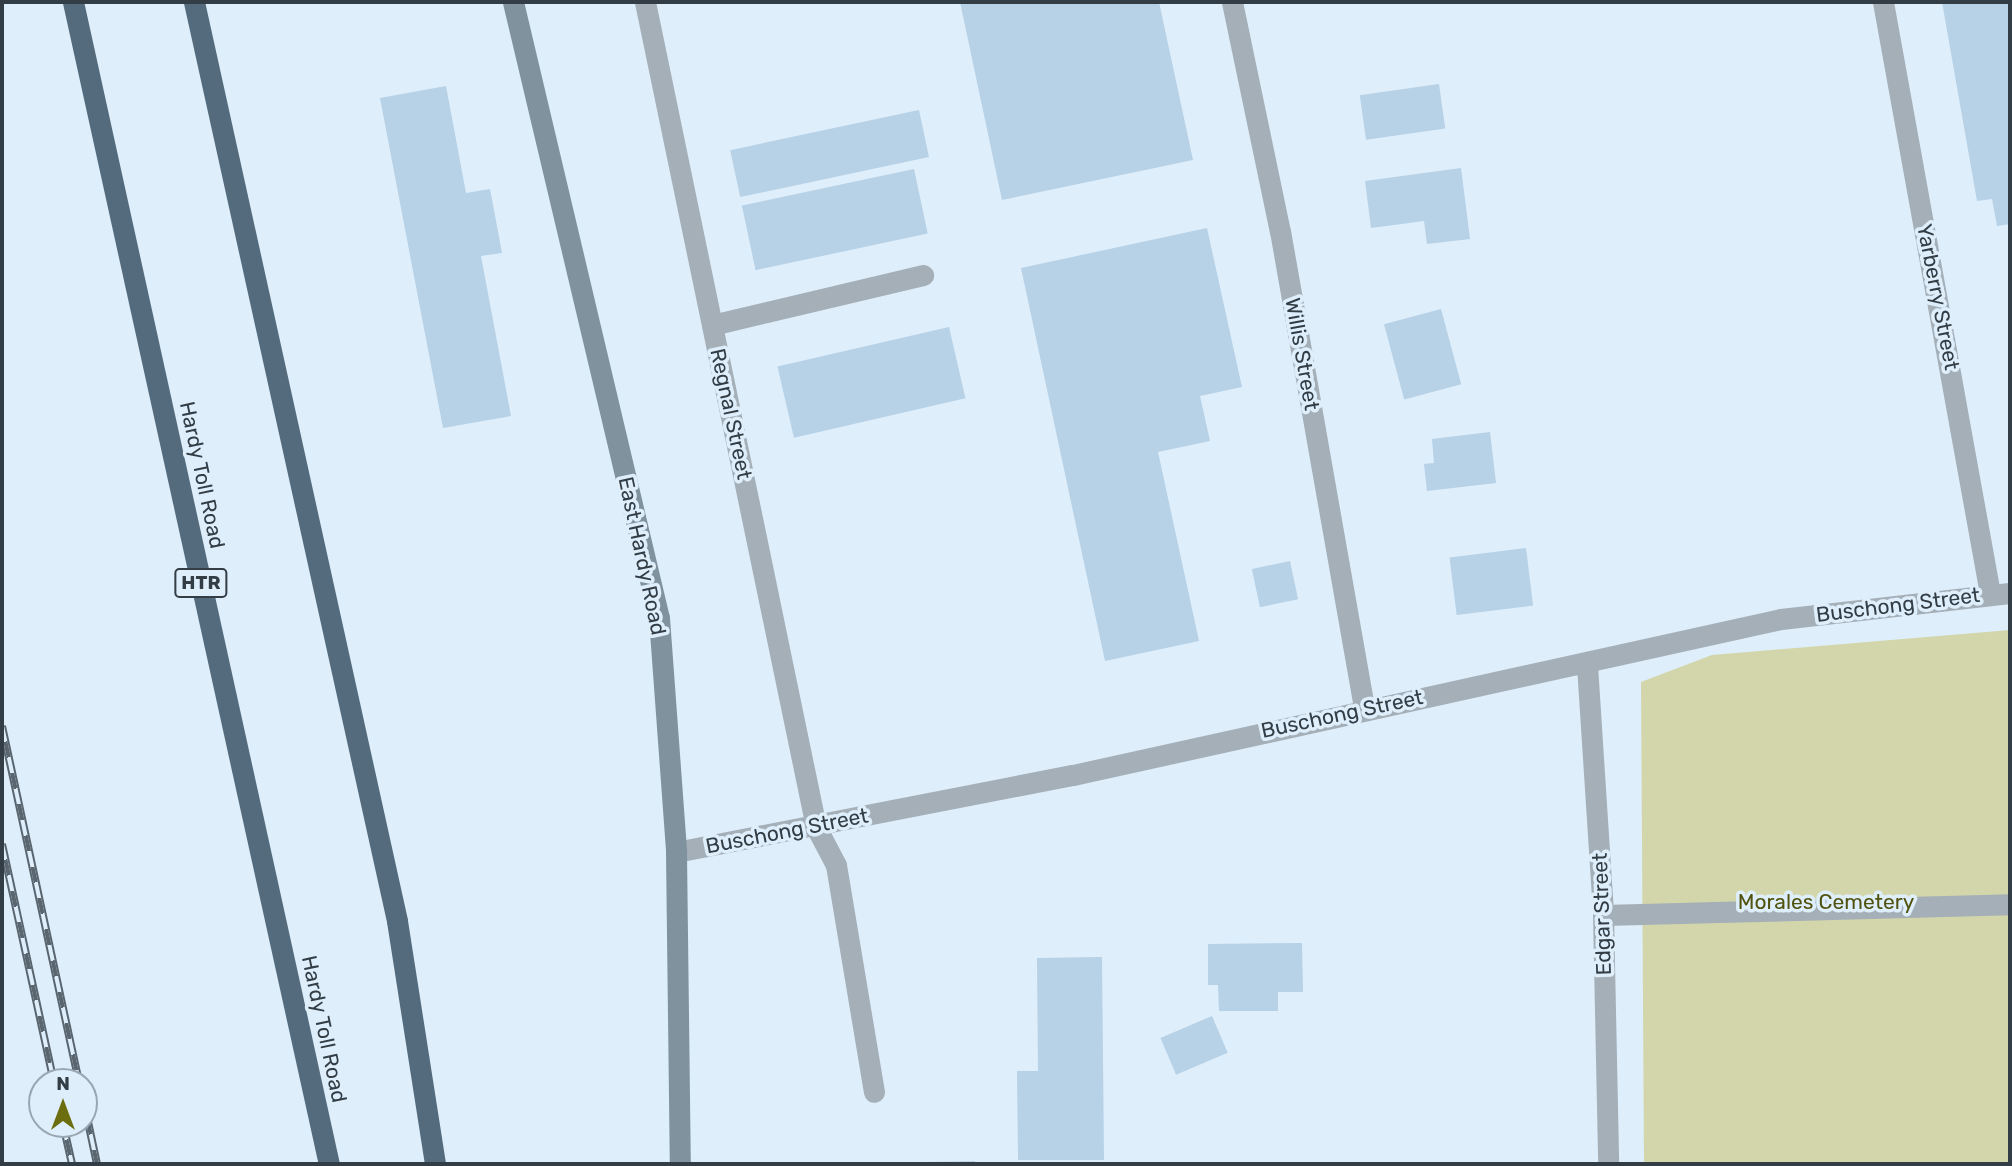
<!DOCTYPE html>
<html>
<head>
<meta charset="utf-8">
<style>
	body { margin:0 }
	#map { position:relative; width:2012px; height:1166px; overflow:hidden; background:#deeefb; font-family:Rubik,sans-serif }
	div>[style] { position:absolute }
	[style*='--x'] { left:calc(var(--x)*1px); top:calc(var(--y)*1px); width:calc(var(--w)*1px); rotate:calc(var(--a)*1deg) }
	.green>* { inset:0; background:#d3d6aa }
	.building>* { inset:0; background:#b7d1e6; transform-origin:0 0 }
	.lane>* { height:21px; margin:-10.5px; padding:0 10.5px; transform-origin:10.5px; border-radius:10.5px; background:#a4afb8 }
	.street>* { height:21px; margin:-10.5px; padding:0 10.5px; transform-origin:10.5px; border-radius:10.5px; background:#a4afb8 }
	.secondary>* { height:21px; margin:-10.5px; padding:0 10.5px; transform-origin:10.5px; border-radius:10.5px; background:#81929f }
	.highway>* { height:21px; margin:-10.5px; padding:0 10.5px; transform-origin:10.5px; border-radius:10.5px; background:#536b7d }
	.rail>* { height:8px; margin-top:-4px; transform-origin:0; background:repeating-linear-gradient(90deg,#deeefb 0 16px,#59656f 0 32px); box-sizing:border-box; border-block:2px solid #59656f }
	span { translate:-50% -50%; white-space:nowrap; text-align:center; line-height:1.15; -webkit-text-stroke:7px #deeefb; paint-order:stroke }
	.shield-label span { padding:2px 5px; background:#deeefb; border:2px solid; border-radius:5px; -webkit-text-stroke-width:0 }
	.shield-label { font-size:19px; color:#323d45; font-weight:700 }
	.street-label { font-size:21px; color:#323d45 }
	.park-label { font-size:21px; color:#51520e }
	.frame { position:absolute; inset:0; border:4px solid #323d45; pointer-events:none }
	.north { position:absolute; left:28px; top:1068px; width:70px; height:70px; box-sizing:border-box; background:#deeefb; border:2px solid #99a7b2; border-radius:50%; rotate:0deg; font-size:19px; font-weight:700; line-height:28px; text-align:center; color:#323d45 }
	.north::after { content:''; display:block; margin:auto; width:24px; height:32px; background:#6b6d0f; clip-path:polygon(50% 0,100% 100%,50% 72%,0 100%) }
</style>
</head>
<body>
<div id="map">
	<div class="green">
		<div style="clip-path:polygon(2010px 630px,2010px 1164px,1644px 1164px,1641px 682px,1712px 655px)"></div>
	</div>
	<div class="building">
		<div style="clip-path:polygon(960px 2px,1159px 2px,1193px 160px,1002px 200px)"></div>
		<div style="clip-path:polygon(1942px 2px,2010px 2px,2010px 224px,1997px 226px,1992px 199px,1977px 201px)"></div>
		<div style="left:1439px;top:84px;width:45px;height:80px;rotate:82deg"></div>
		<div style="clip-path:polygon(446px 86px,466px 193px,490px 189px,502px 253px,481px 256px,511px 416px,443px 428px,380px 98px)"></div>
		<div style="left:919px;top:110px;width:48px;height:193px;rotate:78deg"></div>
		<div style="clip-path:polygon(1461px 168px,1470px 239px,1427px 244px,1424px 221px,1371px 228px,1365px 181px)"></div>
		<div style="left:914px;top:169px;width:66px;height:176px;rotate:78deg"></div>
		<div style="clip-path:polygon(1207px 228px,1242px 387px,1200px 396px,1210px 441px,1158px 452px,1199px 641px,1105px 661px,1021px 268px)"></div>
		<div style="left:1441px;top:309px;width:78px;height:59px;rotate:75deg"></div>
		<div style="left:949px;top:327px;width:73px;height:176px;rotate:77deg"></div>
		<div style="clip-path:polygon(1490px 432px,1496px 483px,1427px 491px,1424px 464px,1434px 463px,1432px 439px)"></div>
		<div style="left:1526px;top:548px;width:58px;height:77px;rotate:83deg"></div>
		<div style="left:1290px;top:561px;width:39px;height:39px;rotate:78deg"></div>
		<div style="clip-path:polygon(1302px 943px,1303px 992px,1278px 992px,1278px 1011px,1219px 1011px,1218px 985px,1208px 985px,1208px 944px)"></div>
		<div style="clip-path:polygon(1102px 957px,1104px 1160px,1018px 1160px,1017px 1071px,1038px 1071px,1037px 958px)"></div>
		<div style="left:1212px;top:1016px;width:40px;height:56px;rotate:67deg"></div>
		<div style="clip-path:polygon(975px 1161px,975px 1164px,925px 1164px,925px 1162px)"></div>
	</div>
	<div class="lane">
		<div style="--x:712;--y:325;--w:217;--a:-13.3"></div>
		<div style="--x:816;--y:827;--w:43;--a:62.2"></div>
		<div style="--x:836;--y:865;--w:230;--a:80.5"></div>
		<div style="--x:1603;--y:915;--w:407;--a:-1.5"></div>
	</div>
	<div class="street">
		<div style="--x:645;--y:2;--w:843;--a:78.29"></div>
		<div style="--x:1232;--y:2;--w:234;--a:78.2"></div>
		<div style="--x:1280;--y:231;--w:483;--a:80"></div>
		<div style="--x:1883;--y:2;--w:602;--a:79.75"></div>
		<div style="--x:1587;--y:665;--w:251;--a:86.3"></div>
		<div style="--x:1603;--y:915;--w:249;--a:88.8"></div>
		<div style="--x:676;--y:852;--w:404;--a:-11"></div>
		<div style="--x:1073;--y:775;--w:725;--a:-12.43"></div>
		<div style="--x:1781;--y:619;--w:230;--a:-6.5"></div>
	</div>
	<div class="secondary">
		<div style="--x:513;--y:2;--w:633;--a:76.67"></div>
		<div style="--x:659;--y:618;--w:235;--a:85.8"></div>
		<div style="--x:676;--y:852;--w:312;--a:89.3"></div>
	</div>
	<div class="highway">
		<div style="--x:73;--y:2;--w:1190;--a:77.58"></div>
		<div style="--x:194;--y:2;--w:941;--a:77.54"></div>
		<div style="--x:397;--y:921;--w:246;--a:81.1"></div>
	</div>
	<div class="rail">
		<div style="--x:2;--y:726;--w:364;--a:77.8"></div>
		<div style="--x:2;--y:844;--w:244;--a:77.7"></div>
		<div style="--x:84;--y:1103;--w:62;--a:78"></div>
		<div style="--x:63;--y:1124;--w:41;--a:77.3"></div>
	</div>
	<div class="shield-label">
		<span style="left:201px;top:583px">HTR</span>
	</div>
	<div class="street-label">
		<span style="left:1938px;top:297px;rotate:79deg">Yarberry Street</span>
		<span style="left:1302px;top:354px;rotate:80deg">Willis Street</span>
		<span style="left:731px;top:414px;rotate:78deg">Regnal Street</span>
		<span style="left:202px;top:475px;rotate:78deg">Hardy Toll Road</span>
		<span style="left:642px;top:556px;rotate:78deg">East Hardy Road</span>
		<span style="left:1898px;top:605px;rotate:-7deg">Buschong Street</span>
		<span style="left:1342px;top:714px;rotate:-12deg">Buschong Street</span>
		<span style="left:787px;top:831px;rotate:-11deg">Buschong Street</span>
		<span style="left:1602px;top:914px;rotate:-92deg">Edgar Street</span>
		<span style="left:324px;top:1029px;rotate:78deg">Hardy Toll Road</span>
	</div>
	<div class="park-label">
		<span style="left:1826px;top:902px">Morales Cemetery</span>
	</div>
	<div class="frame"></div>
	<div class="north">N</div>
</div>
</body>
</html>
